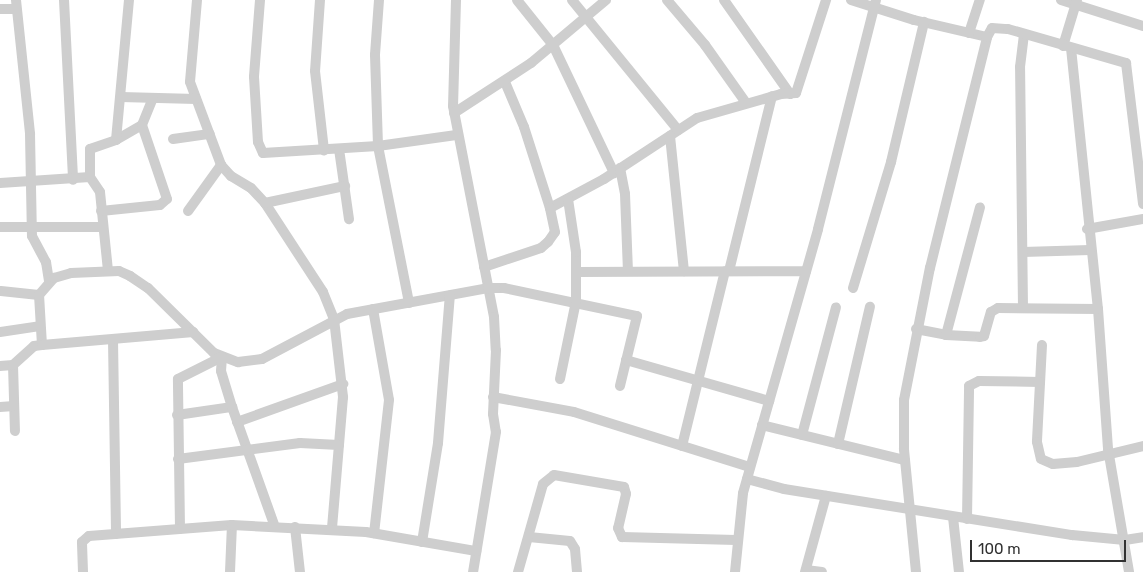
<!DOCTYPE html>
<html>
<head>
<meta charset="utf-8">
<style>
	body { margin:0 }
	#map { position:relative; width:1143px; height:572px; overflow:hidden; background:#fff; font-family:Rubik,sans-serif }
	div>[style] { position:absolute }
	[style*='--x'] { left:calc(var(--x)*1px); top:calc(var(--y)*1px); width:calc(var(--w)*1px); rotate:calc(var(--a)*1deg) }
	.street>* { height:10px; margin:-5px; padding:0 5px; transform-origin:5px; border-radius:5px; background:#cecece }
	span { translate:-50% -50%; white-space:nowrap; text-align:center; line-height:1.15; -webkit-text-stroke:5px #fff; paint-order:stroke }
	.scale { position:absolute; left:970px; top:540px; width:156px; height:22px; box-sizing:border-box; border:2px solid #313131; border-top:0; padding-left:6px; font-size:15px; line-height:18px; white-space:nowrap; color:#313131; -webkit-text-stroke:4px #fff; paint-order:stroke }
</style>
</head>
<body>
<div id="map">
	<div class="street">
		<div style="--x:16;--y:0;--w:135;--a:84"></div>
		<div style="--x:30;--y:134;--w:102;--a:88.9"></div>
		<div style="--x:32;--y:236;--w:30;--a:62"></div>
		<div style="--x:46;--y:262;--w:20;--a:81"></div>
		<div style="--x:64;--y:0;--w:180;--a:87.1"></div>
		<div style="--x:197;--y:0;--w:82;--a:94.9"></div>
		<div style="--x:190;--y:82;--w:89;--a:69.5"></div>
		<div style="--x:221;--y:165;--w:15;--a:48"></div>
		<div style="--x:231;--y:176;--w:23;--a:31"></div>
		<div style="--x:251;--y:188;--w:21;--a:47"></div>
		<div style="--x:265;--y:203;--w:106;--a:56.9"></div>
		<div style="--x:323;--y:292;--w:29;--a:68"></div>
		<div style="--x:334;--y:319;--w:79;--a:83.4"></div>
		<div style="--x:343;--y:397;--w:132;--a:94.8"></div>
		<div style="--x:260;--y:0;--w:77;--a:94.5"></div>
		<div style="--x:254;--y:77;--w:65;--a:86.5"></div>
		<div style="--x:258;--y:142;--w:12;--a:66"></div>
		<div style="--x:263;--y:153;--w:115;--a:-3.5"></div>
		<div style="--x:378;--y:146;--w:79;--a:-8"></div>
		<div style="--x:320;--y:0;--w:71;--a:94"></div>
		<div style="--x:315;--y:71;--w:80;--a:83.5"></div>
		<div style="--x:379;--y:0;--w:55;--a:94.2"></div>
		<div style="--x:375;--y:55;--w:91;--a:88.1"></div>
		<div style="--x:378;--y:146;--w:160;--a:78.8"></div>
		<div style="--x:456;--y:0;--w:106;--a:91.6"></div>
		<div style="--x:453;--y:106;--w:215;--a:79"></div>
		<div style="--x:494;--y:317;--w:33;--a:87"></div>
		<div style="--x:496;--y:350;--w:64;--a:92.7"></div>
		<div style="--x:493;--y:414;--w:18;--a:81"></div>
		<div style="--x:496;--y:432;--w:142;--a:99.3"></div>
		<div style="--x:517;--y:0;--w:58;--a:51.3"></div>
		<div style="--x:553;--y:45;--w:142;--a:64.5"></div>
		<div style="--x:572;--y:0;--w:168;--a:50.8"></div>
		<div style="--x:667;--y:0;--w:59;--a:49.8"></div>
		<div style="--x:705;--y:45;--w:71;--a:54.7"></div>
		<div style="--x:724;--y:0;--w:115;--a:54.9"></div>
		<div style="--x:851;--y:0;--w:66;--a:17.6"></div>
		<div style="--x:914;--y:20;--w:75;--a:13.1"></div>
		<div style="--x:1061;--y:0;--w:86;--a:17.6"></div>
		<div style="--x:0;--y:9;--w:16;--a:0"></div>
		<div style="--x:969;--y:33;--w:35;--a:-72"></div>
		<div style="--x:1063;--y:46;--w:48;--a:-73.1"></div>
		<div style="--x:1071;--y:48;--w:262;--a:84.1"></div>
		<div style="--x:1098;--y:309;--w:140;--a:85.9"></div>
		<div style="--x:1108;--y:449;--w:125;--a:80.3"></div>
		<div style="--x:505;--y:82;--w:49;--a:67.1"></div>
		<div style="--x:524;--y:127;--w:85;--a:72.2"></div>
		<div style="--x:550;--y:208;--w:61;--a:-28.2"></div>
		<div style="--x:604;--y:179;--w:111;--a:-33.3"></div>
		<div style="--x:697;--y:118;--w:87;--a:-15.9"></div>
		<div style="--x:781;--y:94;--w:15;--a:-4"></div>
		<div style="--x:796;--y:93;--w:98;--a:-72.1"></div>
		<div style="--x:121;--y:97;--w:75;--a:1.5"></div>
		<div style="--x:454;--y:113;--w:92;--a:-33"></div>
		<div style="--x:531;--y:63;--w:98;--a:-40"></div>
		<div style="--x:670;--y:136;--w:136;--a:84.1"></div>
		<div style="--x:173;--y:139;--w:37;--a:-8"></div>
		<div style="--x:116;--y:140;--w:30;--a:-30"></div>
		<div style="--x:142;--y:125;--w:29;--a:-68"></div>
		<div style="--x:339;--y:149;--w:71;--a:81.9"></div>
		<div style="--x:620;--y:168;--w:26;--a:79"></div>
		<div style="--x:625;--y:194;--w:77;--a:87.8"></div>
		<div style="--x:90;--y:177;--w:18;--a:56"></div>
		<div style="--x:100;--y:192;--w:79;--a:84.2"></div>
		<div style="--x:0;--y:183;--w:90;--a:-3.8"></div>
		<div style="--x:90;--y:177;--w:28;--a:-90"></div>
		<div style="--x:90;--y:149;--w:28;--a:-19"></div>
		<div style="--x:116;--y:140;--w:141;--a:-84.7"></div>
		<div style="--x:265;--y:203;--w:82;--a:-12"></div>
		<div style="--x:101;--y:211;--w:59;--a:-5.8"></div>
		<div style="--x:160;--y:205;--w:9;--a:-41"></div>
		<div style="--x:167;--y:199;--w:78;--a:-108.7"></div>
		<div style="--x:188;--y:211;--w:57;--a:-54.3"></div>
		<div style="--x:0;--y:227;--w:103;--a:0"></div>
		<div style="--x:1087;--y:229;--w:57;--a:-10.1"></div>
		<div style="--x:1023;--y:252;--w:67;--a:-1.7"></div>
		<div style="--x:484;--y:267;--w:60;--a:-18.4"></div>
		<div style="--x:541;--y:248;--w:9;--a:-41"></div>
		<div style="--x:548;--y:242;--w:12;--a:-55"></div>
		<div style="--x:555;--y:232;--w:25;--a:-102"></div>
		<div style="--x:729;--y:271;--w:180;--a:-76.2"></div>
		<div style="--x:576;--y:272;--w:230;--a:-0.2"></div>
		<div style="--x:853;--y:288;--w:132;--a:-73.2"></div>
		<div style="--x:891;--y:162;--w:144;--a:-76.7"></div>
		<div style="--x:1;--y:291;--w:38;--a:6"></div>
		<div style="--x:1023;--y:308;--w:241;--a:-90.7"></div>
		<div style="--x:1020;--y:67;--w:33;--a:-83"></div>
		<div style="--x:373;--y:309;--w:92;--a:80"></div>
		<div style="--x:389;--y:400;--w:134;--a:96.4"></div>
		<div style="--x:916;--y:329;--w:31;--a:11"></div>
		<div style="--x:946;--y:335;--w:34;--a:3"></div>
		<div style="--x:980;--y:337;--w:4;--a:-14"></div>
		<div style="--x:984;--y:336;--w:25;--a:-74"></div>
		<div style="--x:991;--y:312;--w:8;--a:-30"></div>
		<div style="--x:998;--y:308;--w:100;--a:0.6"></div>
		<div style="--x:0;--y:332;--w:40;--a:-8.5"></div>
		<div style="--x:946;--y:335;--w:132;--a:-75.1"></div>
		<div style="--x:113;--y:340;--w:194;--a:89.1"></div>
		<div style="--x:42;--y:345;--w:50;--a:-93.4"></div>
		<div style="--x:39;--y:295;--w:23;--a:-49"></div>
		<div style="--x:54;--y:278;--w:18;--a:-16"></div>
		<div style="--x:71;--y:273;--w:48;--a:-2.4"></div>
		<div style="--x:119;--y:271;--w:12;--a:24"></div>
		<div style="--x:130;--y:276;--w:22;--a:34"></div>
		<div style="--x:148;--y:288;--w:93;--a:44.6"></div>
		<div style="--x:214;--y:353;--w:26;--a:21"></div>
		<div style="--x:238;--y:362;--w:24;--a:-7"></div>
		<div style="--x:262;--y:359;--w:96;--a:-27.9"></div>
		<div style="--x:347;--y:314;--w:143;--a:-10.4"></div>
		<div style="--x:488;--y:288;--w:16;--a:0"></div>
		<div style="--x:504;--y:288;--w:136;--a:11.9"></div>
		<div style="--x:637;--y:316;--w:72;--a:103.7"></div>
		<div style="--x:1042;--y:345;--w:97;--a:93"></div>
		<div style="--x:1037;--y:442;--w:17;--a:77"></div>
		<div style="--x:1041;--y:459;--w:13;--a:23"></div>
		<div style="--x:1053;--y:464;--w:24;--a:-5"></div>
		<div style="--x:1077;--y:462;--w:68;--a:-13.6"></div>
		<div style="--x:626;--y:360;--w:149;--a:16"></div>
		<div style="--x:13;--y:365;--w:66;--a:88.3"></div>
		<div style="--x:0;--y:366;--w:13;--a:-4"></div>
		<div style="--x:13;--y:365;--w:28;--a:-42"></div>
		<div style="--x:34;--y:346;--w:8;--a:-7"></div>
		<div style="--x:42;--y:345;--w:152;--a:-4.9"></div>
		<div style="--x:560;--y:379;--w:80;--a:-78.4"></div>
		<div style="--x:576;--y:301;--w:49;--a:-90"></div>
		<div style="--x:576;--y:252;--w:54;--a:-98.6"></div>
		<div style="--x:493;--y:397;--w:82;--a:10.5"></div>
		<div style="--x:574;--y:412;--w:184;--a:17.4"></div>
		<div style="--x:0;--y:407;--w:14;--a:-4"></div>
		<div style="--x:177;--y:415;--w:56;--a:-8.3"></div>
		<div style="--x:232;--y:407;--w:127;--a:70.3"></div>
		<div style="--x:237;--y:422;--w:113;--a:-19.7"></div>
		<div style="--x:762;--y:425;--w:147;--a:13.8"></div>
		<div style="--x:802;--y:435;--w:132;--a:-75.1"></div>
		<div style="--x:838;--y:444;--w:141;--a:-76.9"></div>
		<div style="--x:682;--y:446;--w:180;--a:-76.2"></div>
		<div style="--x:178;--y:459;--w:123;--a:-7.5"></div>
		<div style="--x:300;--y:443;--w:39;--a:3"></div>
		<div style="--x:747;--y:479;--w:38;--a:15"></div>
		<div style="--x:784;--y:489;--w:292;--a:9.1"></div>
		<div style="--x:1072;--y:535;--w:53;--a:5.4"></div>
		<div style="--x:1125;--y:540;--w:18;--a:-9"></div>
		<div style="--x:953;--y:517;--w:55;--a:83.8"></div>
		<div style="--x:967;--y:519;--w:133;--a:-89.1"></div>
		<div style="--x:969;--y:386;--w:11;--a:-27"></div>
		<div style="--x:979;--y:381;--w:61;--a:0.9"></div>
		<div style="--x:295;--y:527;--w:45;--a:83.7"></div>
		<div style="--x:180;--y:529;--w:150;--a:-90.8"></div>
		<div style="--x:178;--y:379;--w:49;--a:-26.6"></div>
		<div style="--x:222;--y:357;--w:14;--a:94"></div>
		<div style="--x:221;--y:371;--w:38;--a:73"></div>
		<div style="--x:529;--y:537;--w:41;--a:5.6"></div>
		<div style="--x:570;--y:541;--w:9;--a:58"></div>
		<div style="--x:575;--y:549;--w:23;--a:85"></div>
		<div style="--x:422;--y:542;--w:100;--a:-80.8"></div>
		<div style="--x:438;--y:443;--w:148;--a:-85.4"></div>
		<div style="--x:806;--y:570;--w:16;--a:7"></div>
		<div style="--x:83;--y:572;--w:30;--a:-92"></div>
		<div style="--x:82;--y:542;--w:9;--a:-41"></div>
		<div style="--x:89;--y:536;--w:143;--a:-4.4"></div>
		<div style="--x:230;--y:572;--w:47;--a:-87.6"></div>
		<div style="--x:232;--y:525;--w:134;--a:3"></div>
		<div style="--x:366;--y:532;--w:112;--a:9.8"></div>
		<div style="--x:518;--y:572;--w:91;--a:-74.1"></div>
		<div style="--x:543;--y:484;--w:14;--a:-39"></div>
		<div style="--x:554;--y:475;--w:71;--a:9.7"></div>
		<div style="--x:624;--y:487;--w:7;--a:74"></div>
		<div style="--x:626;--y:494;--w:35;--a:103"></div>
		<div style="--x:618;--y:528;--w:10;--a:66"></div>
		<div style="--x:622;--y:537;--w:114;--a:1.5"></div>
		<div style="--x:735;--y:572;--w:79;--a:-84.2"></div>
		<div style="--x:743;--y:493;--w:274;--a:-74.1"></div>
		<div style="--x:818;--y:229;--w:236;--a:-75.8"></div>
		<div style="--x:805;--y:572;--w:79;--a:-74.6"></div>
		<div style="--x:916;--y:572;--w:124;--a:-95.6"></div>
		<div style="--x:904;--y:449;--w:49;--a:-90"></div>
		<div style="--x:904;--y:400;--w:135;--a:-78.9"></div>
		<div style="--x:930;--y:268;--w:238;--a:-76.1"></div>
		<div style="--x:987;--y:37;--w:10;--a:-61"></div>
		<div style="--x:992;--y:28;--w:16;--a:4"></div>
		<div style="--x:1008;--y:29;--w:123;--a:16.1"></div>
		<div style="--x:1126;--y:63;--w:142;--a:83.1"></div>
	</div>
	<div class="scale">100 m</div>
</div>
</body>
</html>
